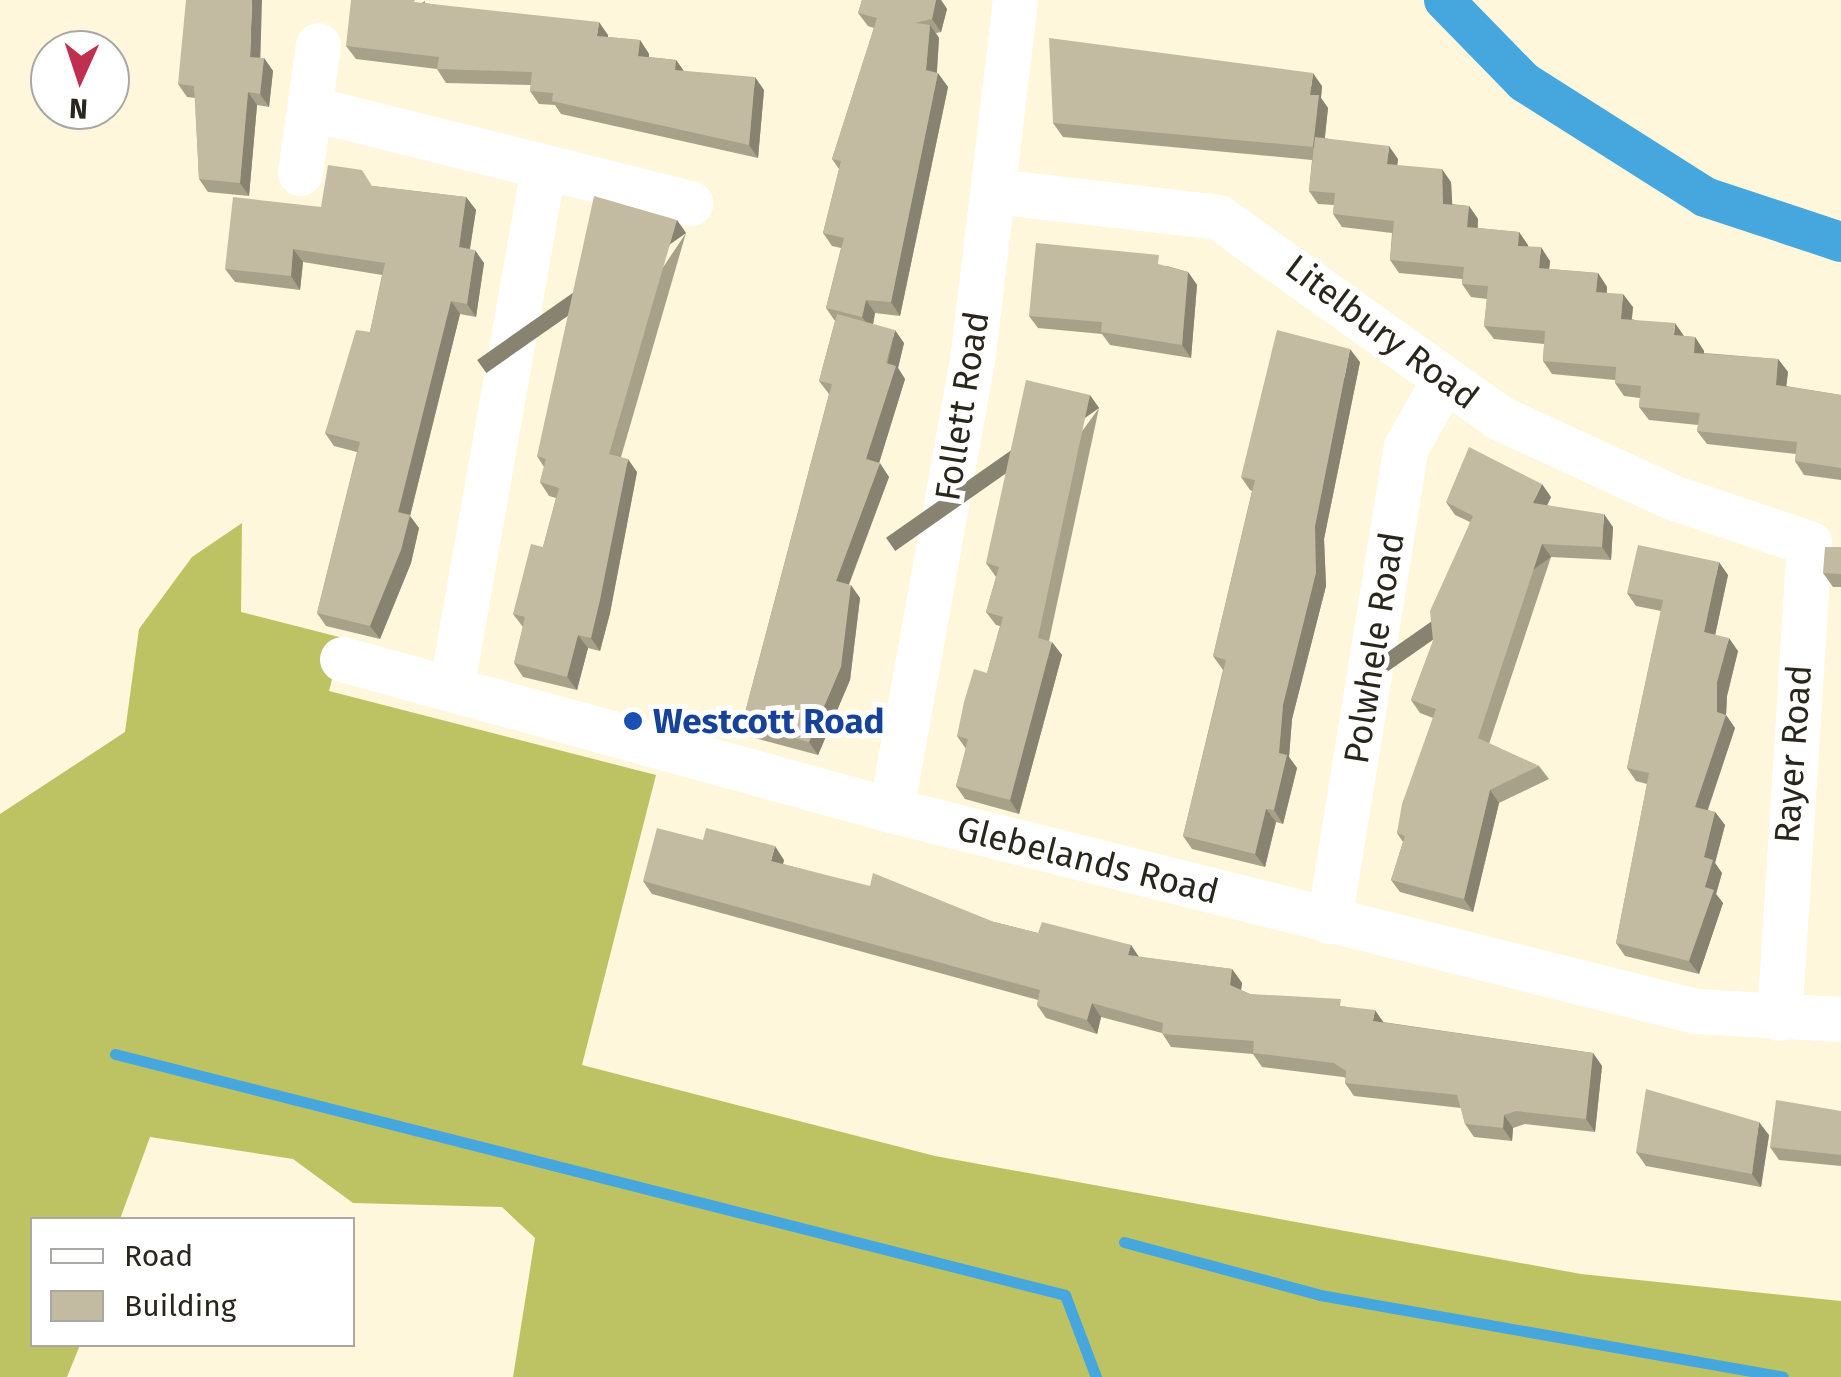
<!DOCTYPE html>
<html>
<head>
<meta charset="utf-8">
<style>
	body { margin:0 }
	#map { position:relative; width:1841px; height:1377px; overflow:hidden; background:#fef7db; font-family:"Fira Sans",sans-serif }
	div>[style] { position:absolute }
	[style*='--x'] { left:calc(var(--x)*1px); top:calc(var(--y)*1px); width:calc(var(--w)*1px); rotate:calc(var(--a)*1deg) }
	.forest>* { inset:0; background:#bdc362 }
	.stream>* { height:11px; margin:-5.5px; padding:0 5.5px; transform-origin:5.5px; border-radius:5.5px; background:#46a6de }
	.canal>* { height:40px; margin:-20px; padding:0 20px; transform-origin:20px; border-radius:20px; background:#46a6de }
	.minor>* { height:45px; margin:-22.5px; padding:0 22.5px; transform-origin:22.5px; border-radius:22.5px; background:#fff }
	.wall>* { inset:0; background:#a7a18a }
	.shaded-wall>* { inset:0; background:#888371; transform-origin:0 0 }
	.building>* { inset:0; background:#c2bba1 }
	.dots>* { width:28px; height:28px; translate:-50% -50%; box-sizing:border-box; border:5px solid #fff; border-radius:50% }
	span { translate:-50% -50%; white-space:nowrap; text-align:center; line-height:1.15; -webkit-text-stroke:10px #fff; paint-order:stroke }
	.street-label { font-size:35px; color:#29261c }
	.transit-label { font-size:35px; color:#164399; font-weight:700 }
	.left { translate:0 -50%; text-align:left }
	.legend { position:absolute; left:30px; top:1217px; width:325px; height:130px; box-sizing:border-box; background:#fff; border:2px solid #a9a8a4; margin:0; padding:12px 18px; list-style:none; font-size:30px; color:#29261c }
	.legend li { display:flex; align-items:center; gap:20px; height:50px }
	.legend b { width:50px; border:2px solid #a9a8a4 }
	.north { position:absolute; left:30px; top:30px; width:100px; height:100px; box-sizing:border-box; background:#fff; border:2px solid #a9a8a4; border-radius:50%; rotate:183deg; font-size:28px; font-weight:700; line-height:40px; text-align:center; color:#29261c }
	.north::after { content:''; display:block; margin:auto; width:35px; height:45px; background:#c02f4f; clip-path:polygon(50% 0,100% 100%,50% 72%,0 100%) }
</style>
</head>
<body>
<div id="map">
	<div class="forest">
		<div style="clip-path:polygon(242px 523px,241px 612px,343px 638px,329px 691px,656px 775px,582px 1065px,935px 1156px,1581px 1274px,1841px 1301px,1841px 1377px,513px 1377px,535px 1238px,502px 1207px,353px 1203px,293px 1159px,150px 1137px,120px 1219px,32px 1220px,32px 1344px,80px 1345px,67px 1377px,0 1377px,0 814px,125px 732px,139px 629px,192px 557px)"></div>
	</div>
	<div class="stream">
		<div style="--x:115;--y:1054;--w:980;--a:14.23"></div>
		<div style="--x:1065;--y:1295;--w:88;--a:69.3"></div>
		<div style="--x:1124;--y:1242;--w:203;--a:15.1"></div>
		<div style="--x:1320;--y:1295;--w:470;--a:10"></div>
	</div>
	<div class="canal">
		<div style="--x:1444;--y:0;--w:115;--a:45.7"></div>
		<div style="--x:1524;--y:82;--w:214;--a:32.4"></div>
		<div style="--x:1705;--y:197;--w:143;--a:18.3"></div>
	</div>
	<div class="minor">
		<div style="--x:309;--y:108;--w:393;--a:14"></div>
		<div style="--x:300;--y:173;--w:129;--a:-82"></div>
		<div style="--x:994;--y:191;--w:226;--a:6.6"></div>
		<div style="--x:1218;--y:217;--w:346;--a:35.5"></div>
		<div style="--x:1500;--y:418;--w:189;--a:24.7"></div>
		<div style="--x:1672;--y:497;--w:145;--a:18.6"></div>
		<div style="--x:1809;--y:543;--w:476;--a:93.6"></div>
		<div style="--x:342;--y:659;--w:569;--a:15.38"></div>
		<div style="--x:891;--y:810;--w:830;--a:14.02"></div>
		<div style="--x:1696;--y:1011;--w:145;--a:3.2"></div>
		<div style="--x:451;--y:689;--w:528;--a:-79.97"></div>
		<div style="--x:891;--y:810;--w:456;--a:-79.8"></div>
		<div style="--x:972;--y:361;--w:364;--a:-83.2"></div>
		<div style="--x:1329;--y:921;--w:480;--a:-80.8"></div>
		<div style="--x:1406;--y:447;--w:73;--a:-60.6"></div>
	</div>
	<div class="wall">
		<div style="clip-path:polygon(862px 0,941px 0,947px 9px,941px 32px,936px 33px,939px 38px,937px 73px,948px 87px,900px 316px,875px 313px,873px 324px,904px 343px,898px 368px,905px 379px,879px 463px,889px 477px,849px 585px,860px 598px,850px 680px,818px 755px,751px 737px,742px 724px,829px 394px,819px 381px,835px 321px,826px 308px,841px 248px,832px 246px,823px 233px,839px 169px,832px 159px,874px 28px,868px 26px,858px 13px)"></div>
		<div style="clip-path:polygon(425px 1px,425px 3px,608px 35px,608px 37px,640px 40px,649px 54px,649px 57px,676px 60px,684px 71px,764px 90px,758px 158px,561px 114px,555px 105px,539px 104px,530px 91px,531px 85px,446px 83px,437px 69px,356px 59px,346px 46px)"></div>
		<div style="clip-path:polygon(260px 58px,264px 58px,273px 71px,269px 107px,257px 105px,249px 196px,208px 192px,199px 179px,195px 98px,187px 97px,178px 84px)"></div>
		<div style="clip-path:polygon(1322px 86px,1321px 98px,1328px 108px,1325px 138px,1398px 159px,1397px 165px,1451px 182px,1452px 204px,1469px 206px,1478px 219px,1478px 228px,1519px 232px,1528px 246px,1550px 261px,1549px 269px,1598px 273px,1607px 287px,1607px 293px,1633px 307px,1632px 319px,1684px 336px,1695px 337px,1704px 351px,1704px 353px,1778px 359px,1788px 372px,1786px 386px,1841px 395px,1841px 480px,1804px 475px,1795px 461px,1796px 454px,1707px 444px,1697px 431px,1698px 425px,1649px 420px,1639px 407px,1640px 398px,1624px 396px,1615px 383px,1615px 380px,1552px 374px,1543px 361px,1544px 344px,1494px 339px,1484px 326px,1487px 299px,1471px 297px,1462px 284px,1462px 279px,1399px 273px,1390px 260px,1392px 233px,1342px 227px,1333px 214px,1334px 205px,1318px 204px,1309px 191px,1312px 160px,1063px 137px,1053px 123px)"></div>
		<div style="clip-path:polygon(373px 186px,466px 197px,476px 210px,470px 249px,484px 263px,476px 317px,460px 314px,410px 516px,419px 528px,411px 563px,380px 639px,326px 626px,317px 613px,357px 452px,334px 446px,325px 433px,370px 332px,382px 275px,303px 262px,300px 290px,235px 282px,225px 269px,321px 207px)"></div>
		<div style="clip-path:polygon(686px 233px,621px 457px,637px 472px,610px 613px,600px 651px,588px 648px,577px 690px,523px 677px,514px 663px,523px 627px,513px 614px,543px 547px,556px 498px,549px 496px,540px 482px,544px 467px,537px 456px)"></div>
		<div style="clip-path:polygon(1167px 266px,1188px 272px,1197px 285px,1191px 358px,1110px 345px,1102px 334px,1038px 328px,1029px 316px)"></div>
		<div style="clip-path:polygon(1360px 362px,1324px 539px,1326px 586px,1292px 719px,1289px 757px,1297px 768px,1283px 824px,1276px 822px,1265px 867px,1192px 849px,1183px 836px,1223px 670px,1213px 656px,1252px 491px,1250px 490px,1241px 477px)"></div>
		<div style="clip-path:polygon(1099px 408px,1049px 641px,1062px 655px,1019px 814px,965px 799px,956px 786px,966px 749px,957px 736px,987px 673px,1000px 626px,996px 625px,986px 612px,996px 577px,986px 563px)"></div>
		<div style="clip-path:polygon(1551px 497px,1547px 505px,1613px 527px,1611px 560px,1551px 557px,1489px 744px,1539px 766px,1549px 779px,1499px 803px,1473px 912px,1400px 892px,1391px 880px,1403px 842px,1397px 833px,1433px 718px,1420px 713px,1411px 700px,1433px 641px,1470px 522px,1455px 515px,1446px 502px)"></div>
		<div style="clip-path:polygon(1841px 547px,1841px 587px,1833px 587px,1823px 573px)"></div>
		<div style="clip-path:polygon(1728px 575px,1715px 635px,1738px 651px,1727px 696px,1726px 715px,1735px 728px,1708px 810px,1715px 812px,1725px 825px,1715px 863px,1722px 873px,1716px 894px,1723px 903px,1699px 974px,1625px 956px,1616px 943px,1647px 784px,1636px 781px,1627px 768px,1661px 611px,1636px 606px,1627px 593px)"></div>
		<div style="clip-path:polygon(784px 860px,783px 864px,994px 922px,1038px 933px,1131px 945px,1139px 957px,1232px 969px,1242px 983px,1241px 990px,1250px 994px,1347px 1007px,1383px 1022px,1593px 1053px,1602px 1066px,1595px 1132px,1525px 1124px,1513px 1128px,1512px 1141px,1474px 1137px,1465px 1124px,1461px 1108px,1354px 1096px,1345px 1083px,1346px 1078px,1343px 1077px,1262px 1067px,1253px 1054px,1171px 1047px,1162px 1033px,1101px 1017px,1097px 1034px,1046px 1018px,1037px 1005px,1038px 1000px,652px 894px,643px 881px)"></div>
		<div style="clip-path:polygon(1841px 1111px,1841px 1166px,1779px 1160px,1770px 1147px)"></div>
		<div style="clip-path:polygon(1769px 1135px,1761px 1187px,1646px 1166px,1636px 1152px)"></div>
	</div>
	<div class="shaded-wall">
		<div style="clip-path:polygon(252px 0,262px 0,260px 70px,250px 57px)"></div>
		<div style="clip-path:polygon(936px 0,941px 0,947px 9px,941px 32px,932px 19px)"></div>
		<div style="clip-path:polygon(599px 22px,608px 35px,607px 49px,597px 36px)"></div>
		<div style="clip-path:polygon(930px 25px,939px 38px,936px 83px,926px 70px)"></div>
		<div style="clip-path:polygon(640px 40px,649px 54px,648px 69px,638px 56px)"></div>
		<div style="clip-path:polygon(264px 58px,273px 71px,269px 107px,260px 94px)"></div>
		<div style="clip-path:polygon(676px 60px,685px 73px,675px 70px)"></div>
		<div style="clip-path:polygon(938px 73px,948px 87px,900px 316px,891px 302px)"></div>
		<div style="clip-path:polygon(1313px 73px,1322px 86px,1321px 98px,1328px 108px,1322px 161px,1313px 147px,1310px 95px)"></div>
		<div style="clip-path:polygon(755px 77px,764px 90px,758px 158px,749px 145px)"></div>
		<div style="clip-path:polygon(248px 92px,257px 105px,249px 196px,240px 183px)"></div>
		<div style="clip-path:polygon(1389px 146px,1398px 159px,1396px 177px,1387px 164px)"></div>
		<div style="clip-path:polygon(1442px 169px,1451px 182px,1453px 217px,1443px 204px)"></div>
		<div style="clip-path:polygon(466px 197px,476px 210px,468px 260px,459px 247px)"></div>
		<div style="clip-path:polygon(1469px 206px,1478px 219px,1476px 241px,1467px 227px)"></div>
		<div style="left:677px;top:220px;width:16px;height:244px;rotate:55deg"></div>
		<div style="clip-path:polygon(1519px 232px,1528px 245px,1527px 259px,1518px 246px)"></div>
		<div style="clip-path:polygon(1541px 247px,1550px 261px,1548px 281px,1539px 268px)"></div>
		<div style="clip-path:polygon(293px 249px,303px 262px,300px 290px,291px 276px)"></div>
		<div style="clip-path:polygon(475px 250px,484px 263px,476px 317px,467px 304px)"></div>
		<div style="clip-path:polygon(1188px 272px,1197px 285px,1191px 358px,1182px 345px)"></div>
		<div style="clip-path:polygon(1598px 273px,1607px 287px,1606px 305px,1596px 292px)"></div>
		<div style="clip-path:polygon(1623px 294px,1633px 307px,1630px 332px,1621px 319px)"></div>
		<div style="clip-path:polygon(866px 300px,875px 313px,872px 330px,862px 317px)"></div>
		<div style="clip-path:polygon(451px 301px,460px 314px,410px 516px,419px 528px,411px 563px,380px 639px,370px 626px)"></div>
		<div style="clip-path:polygon(1675px 323px,1684px 336px,1674px 335px)"></div>
		<div style="clip-path:polygon(895px 330px,904px 343px,898px 368px,905px 379px,876px 473px,866px 459px)"></div>
		<div style="clip-path:polygon(1695px 337px,1704px 351px,1703px 366px,1694px 353px)"></div>
		<div style="clip-path:polygon(1350px 349px,1360px 362px,1324px 539px,1326px 586px,1292px 719px,1289px 757px,1297px 768px,1283px 824px,1274px 810px,1283px 705px,1315px 526px)"></div>
		<div style="clip-path:polygon(1778px 359px,1788px 372px,1785px 398px,1776px 385px)"></div>
		<div style="left:1090px;top:395px;width:16px;height:249px;rotate:55deg"></div>
		<div style="clip-path:polygon(628px 459px,637px 472px,610px 613px,600px 651px,591px 638px)"></div>
		<div style="clip-path:polygon(880px 463px,889px 477px,845px 594px,836px 581px)"></div>
		<div style="clip-path:polygon(1542px 484px,1551px 497px,1542px 516px,1533px 503px)"></div>
		<div style="clip-path:polygon(1604px 514px,1613px 527px,1611px 560px,1602px 547px)"></div>
		<div style="left:1542px;top:544px;width:16px;height:204px;rotate:55deg"></div>
		<div style="clip-path:polygon(1719px 562px,1728px 575px,1713px 645px,1704px 632px)"></div>
		<div style="clip-path:polygon(851px 585px,860px 598px,850px 680px,818px 755px,809px 742px)"></div>
		<div style="clip-path:polygon(578px 635px,588px 648px,577px 690px,567px 677px)"></div>
		<div style="clip-path:polygon(1729px 638px,1738px 651px,1727px 696px,1726px 715px,1735px 728px,1704px 820px,1695px 807px,1717px 712px,1717px 682px)"></div>
		<div style="clip-path:polygon(1052px 642px,1062px 655px,1019px 814px,1010px 800px)"></div>
		<div style="clip-path:polygon(1490px 790px,1499px 803px,1473px 912px,1464px 899px)"></div>
		<div style="clip-path:polygon(1266px 809px,1276px 822px,1265px 867px,1255px 854px)"></div>
		<div style="clip-path:polygon(1715px 812px,1725px 825px,1715px 863px,1722px 873px,1716px 894px,1723px 903px,1699px 974px,1689px 961px,1704px 857px)"></div>
		<div style="clip-path:polygon(775px 846px,784px 860px,780px 874px,771px 861px)"></div>
		<div style="clip-path:polygon(1131px 945px,1140px 959px,1128px 955px)"></div>
		<div style="clip-path:polygon(1232px 969px,1242px 983px,1240px 998px,1230px 985px)"></div>
		<div style="clip-path:polygon(1092px 1003px,1101px 1017px,1097px 1034px,1087px 1020px)"></div>
		<div style="clip-path:polygon(1375px 1010px,1384px 1023px,1373px 1021px)"></div>
		<div style="clip-path:polygon(1593px 1053px,1602px 1066px,1595px 1132px,1586px 1119px)"></div>
		<div style="clip-path:polygon(1504px 1115px,1513px 1128px,1512px 1141px,1503px 1128px)"></div>
		<div style="clip-path:polygon(1759px 1122px,1769px 1135px,1761px 1187px,1752px 1174px)"></div>
	</div>
	<div class="building">
		<div style="clip-path:polygon(186px 0,252px 0,250px 57px,264px 58px,260px 94px,248px 92px,240px 183px,199px 179px,194px 86px,178px 84px)"></div>
		<div style="clip-path:polygon(351px 0,415px 0,414px 2px,599px 22px,597px 36px,640px 40px,638px 56px,676px 60px,675px 70px,755px 77px,749px 145px,552px 101px,553px 93px,530px 91px,532px 72px,437px 69px,439px 57px,346px 46px)"></div>
		<div style="clip-path:polygon(862px 0,936px 0,932px 19px,915px 23px,930px 25px,926px 70px,938px 73px,891px 302px,866px 300px,862px 317px,826px 308px,844px 238px,823px 233px,841px 161px,832px 159px,877px 18px,858px 13px)"></div>
		<div style="clip-path:polygon(1049px 38px,1313px 73px,1310px 95px,1319px 95px,1313px 147px,1053px 123px)"></div>
		<div style="clip-path:polygon(1315px 137px,1389px 146px,1387px 164px,1442px 169px,1443px 204px,1469px 206px,1467px 227px,1519px 232px,1518px 246px,1541px 247px,1539px 268px,1598px 273px,1596px 292px,1623px 294px,1621px 319px,1675px 323px,1674px 335px,1695px 337px,1694px 353px,1778px 359px,1776px 385px,1841px 395px,1841px 468px,1795px 461px,1797px 442px,1697px 431px,1700px 413px,1639px 407px,1641px 386px,1615px 383px,1616px 367px,1543px 361px,1545px 331px,1484px 326px,1488px 286px,1462px 284px,1464px 267px,1390px 260px,1394px 221px,1333px 214px,1335px 193px,1309px 191px)"></div>
		<div style="clip-path:polygon(328px 165px,362px 170px,372px 186px,466px 197px,459px 247px,475px 250px,467px 304px,451px 301px,398px 512px,410px 515px,401px 550px,370px 626px,317px 613px,360px 442px,325px 433px,356px 330px,370px 332px,385px 263px,293px 249px,291px 276px,225px 269px,233px 197px,321px 207px)"></div>
		<div style="clip-path:polygon(594px 196px,677px 220px,609px 454px,628px 459px,600px 600px,591px 638px,578px 635px,567px 677px,514px 663px,525px 617px,513px 614px,531px 544px,543px 547px,559px 488px,540px 482px,546px 459px,537px 456px)"></div>
		<div style="clip-path:polygon(1036px 243px,1159px 255px,1158px 264px,1188px 272px,1182px 345px,1101px 332px,1102px 322px,1029px 316px)"></div>
		<div style="clip-path:polygon(837px 314px,895px 330px,886px 363px,896px 366px,866px 459px,880px 463px,836px 581px,851px 585px,841px 667px,809px 742px,742px 724px,832px 384px,819px 381px)"></div>
		<div style="clip-path:polygon(1277px 330px,1350px 349px,1315px 526px,1316px 573px,1283px 705px,1279px 753px,1287px 755px,1274px 810px,1266px 809px,1255px 854px,1183px 836px,1226px 660px,1213px 656px,1255px 480px,1241px 477px)"></div>
		<div style="clip-path:polygon(1026px 380px,1090px 395px,1038px 638px,1052px 642px,1010px 800px,956px 786px,968px 739px,957px 736px,964px 702px,974px 669px,987px 673px,1003px 617px,986px 612px,999px 567px,986px 563px)"></div>
		<div style="clip-path:polygon(1469px 447px,1542px 484px,1533px 503px,1604px 514px,1602px 547px,1542px 544px,1478px 738px,1539px 766px,1490px 790px,1464px 899px,1391px 880px,1405px 836px,1397px 833px,1402px 804px,1436px 709px,1411px 700px,1433px 641px,1430px 611px,1473px 516px,1446px 502px)"></div>
		<div style="clip-path:polygon(1638px 545px,1719px 562px,1704px 632px,1729px 638px,1717px 682px,1717px 712px,1726px 715px,1695px 807px,1715px 812px,1704px 857px,1713px 860px,1705px 887px,1714px 890px,1689px 961px,1616px 943px,1649px 773px,1627px 768px,1663px 600px,1627px 593px)"></div>
		<div style="clip-path:polygon(1825px 547px,1841px 547px,1841px 574px,1823px 573px)"></div>
		<div style="clip-path:polygon(657px 828px,703px 840px,706px 828px,775px 846px,771px 861px,870px 886px,873px 873px,994px 922px,1038px 933px,1042px 922px,1131px 945px,1128px 955px,1232px 969px,1230px 985px,1250px 994px,1341px 999px,1340px 1006px,1375px 1010px,1373px 1021px,1593px 1053px,1586px 1119px,1516px 1111px,1504px 1115px,1503px 1128px,1465px 1124px,1457px 1095px,1345px 1083px,1346px 1071px,1334px 1063px,1253px 1053px,1254px 1041px,1162px 1034px,1163px 1023px,1092px 1003px,1087px 1020px,1037px 1005px,1040px 990px,643px 881px)"></div>
		<div style="clip-path:polygon(1646px 1089px,1759px 1122px,1752px 1174px,1636px 1152px)"></div>
		<div style="clip-path:polygon(1776px 1100px,1841px 1111px,1841px 1155px,1770px 1147px)"></div>
	</div>
	<div class="dots">
		<div style="left:633px;top:721px;background:#1a4fb4"></div>
	</div>
	<div class="street-label">
		<span style="left:1382px;top:332px;rotate:37deg">Litelbury Road</span>
		<span style="left:962px;top:406px;rotate:-81deg">Follett Road</span>
		<span style="left:1374px;top:648px;rotate:-81deg">Polwhele Road</span>
		<span style="left:1793px;top:754px;rotate:-86deg">Rayer Road</span>
		<span style="left:1088px;top:860px;rotate:14deg">Glebelands Road</span>
	</div>
	<div class="transit-label">
		<span class="left" style="left:653px;top:721px">Westcott Road</span>
	</div>
	<ul class="legend">
	<li><b style="height:12px;background:#fff"></b>Road</li>
	<li><b style="height:28px;background:#c2bba1"></b>Building</li>
	</ul>
	<div class="north">N</div>
</div>
</body>
</html>
